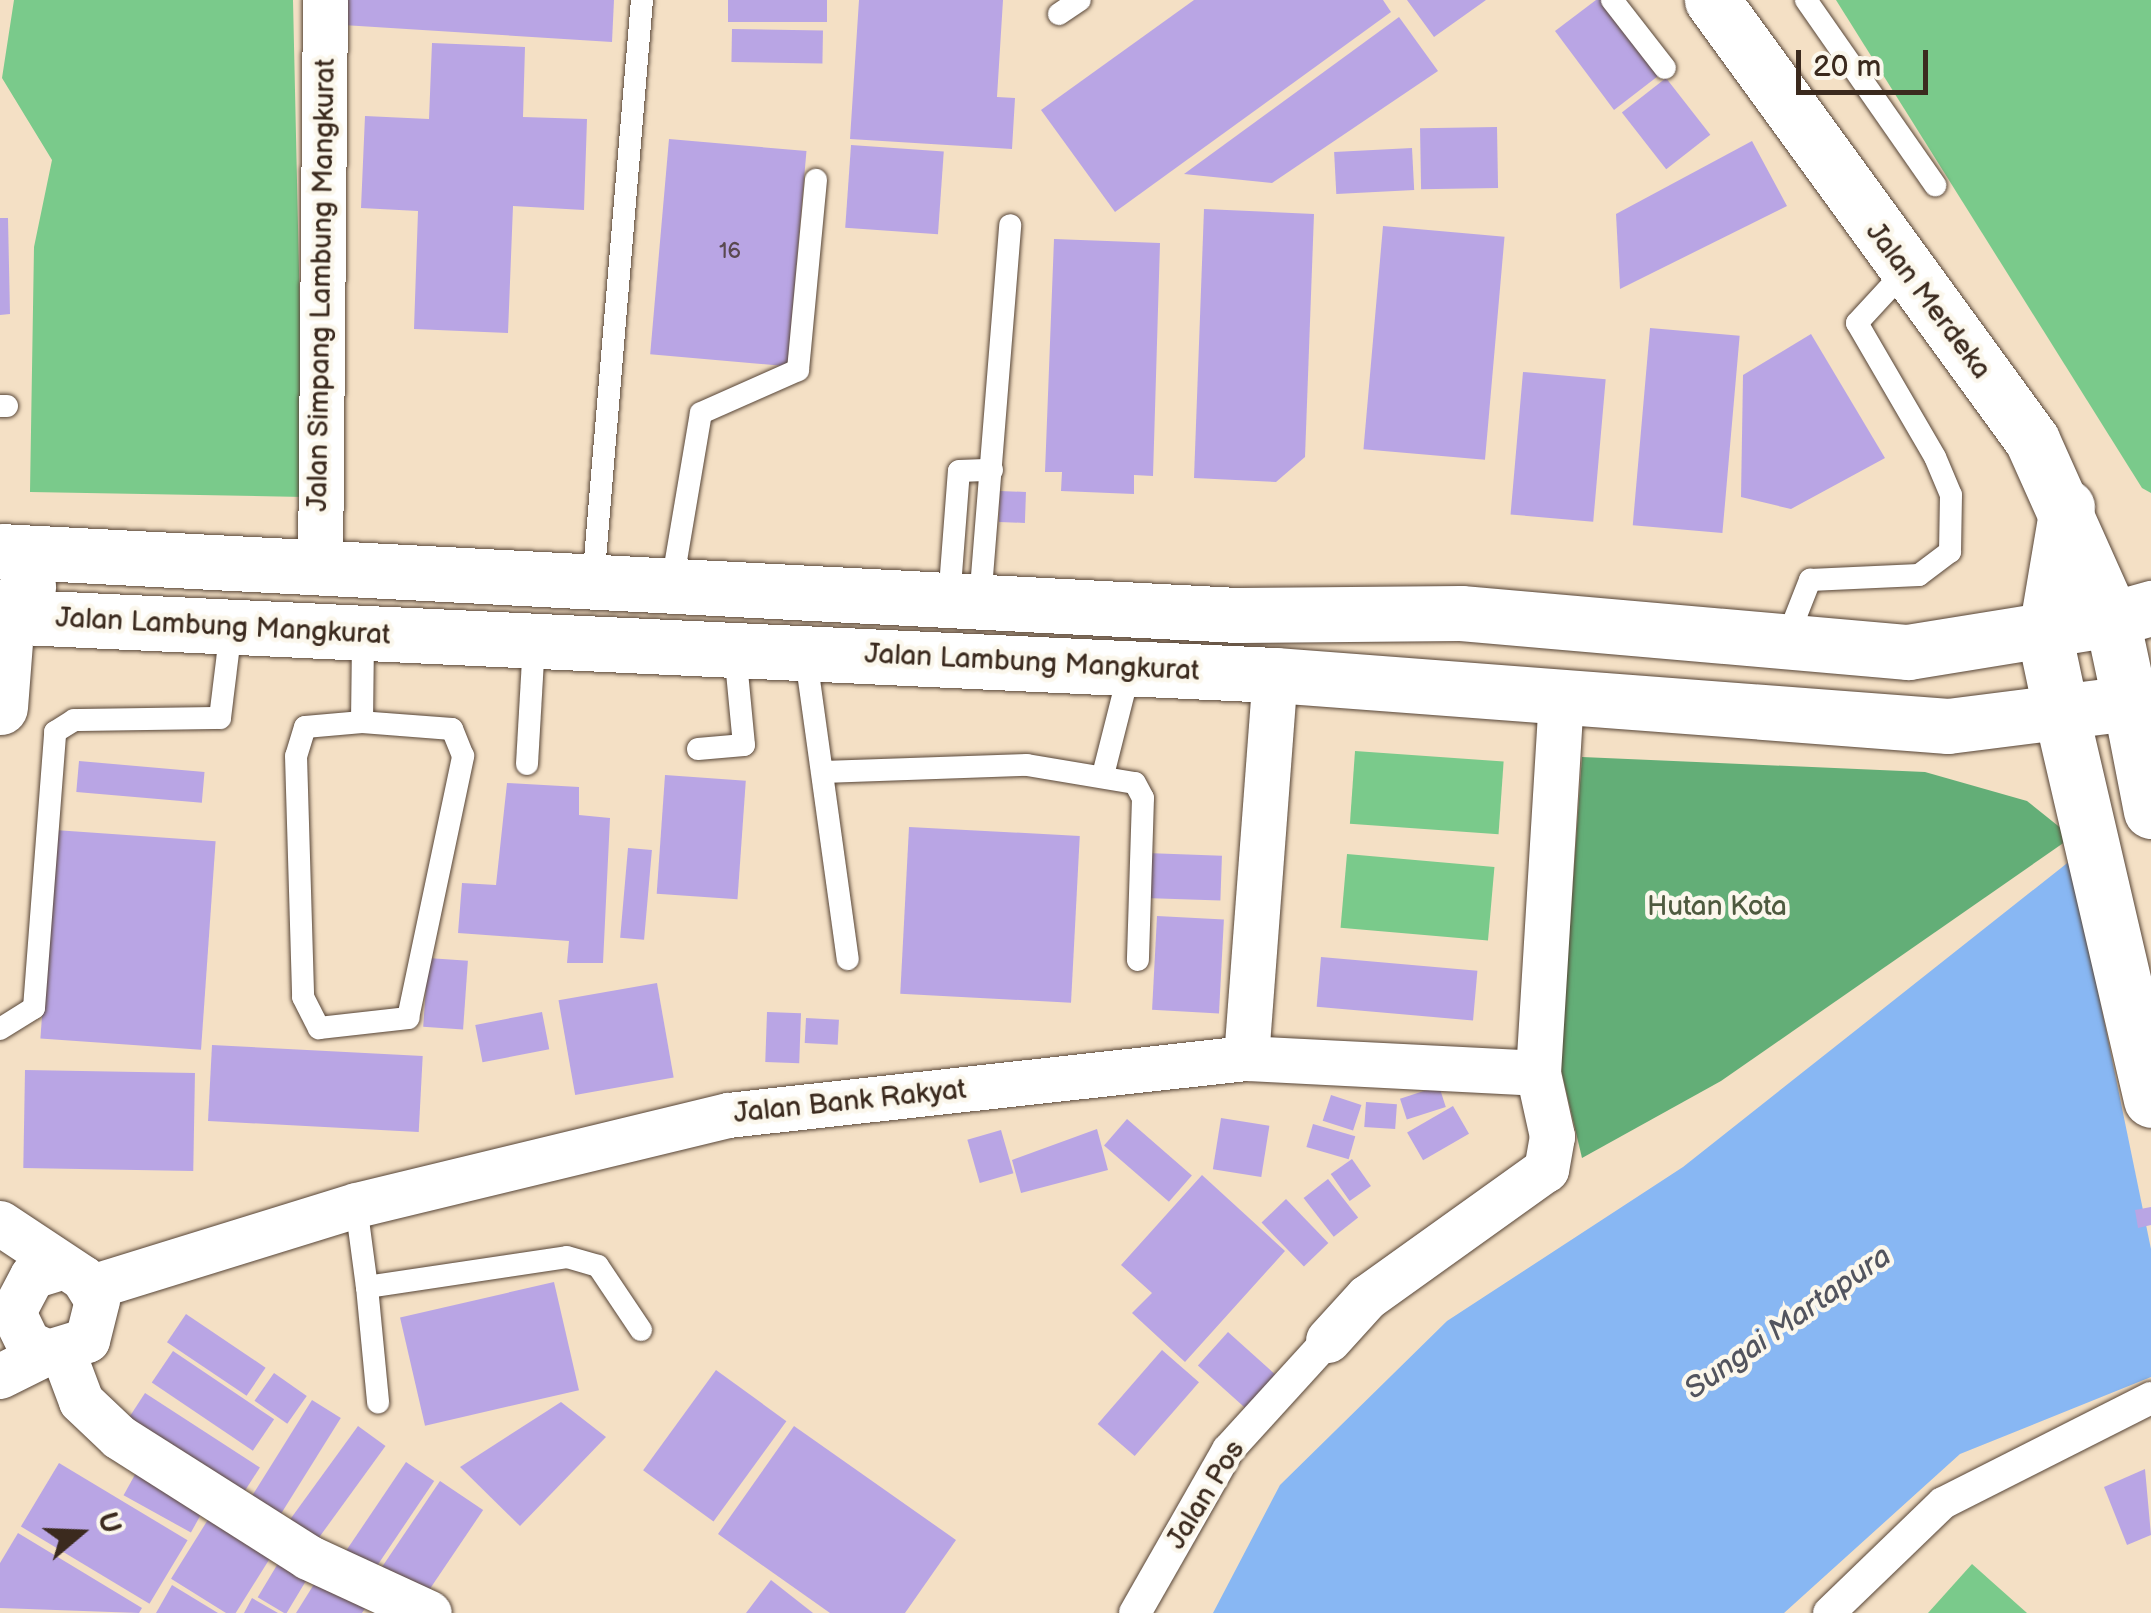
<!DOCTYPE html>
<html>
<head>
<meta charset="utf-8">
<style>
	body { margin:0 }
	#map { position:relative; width:2151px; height:1613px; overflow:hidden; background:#f4e0c5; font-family:"Balsamiq Sans",sans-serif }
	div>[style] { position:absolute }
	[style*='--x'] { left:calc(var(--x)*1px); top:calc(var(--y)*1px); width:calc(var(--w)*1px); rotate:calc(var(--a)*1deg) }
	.green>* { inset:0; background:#7aca8b; transform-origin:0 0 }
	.forest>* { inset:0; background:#63ae77 }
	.water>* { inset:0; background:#88b7f3 }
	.pier>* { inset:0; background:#f4e0c5 }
	.building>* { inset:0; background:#b9a5e4; transform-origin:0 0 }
	.roads { filter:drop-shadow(0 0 2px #574537) drop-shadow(0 0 2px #574537) }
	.service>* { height:22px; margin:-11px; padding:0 11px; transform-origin:11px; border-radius:11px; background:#fff }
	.pedestrian>* { height:32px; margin:-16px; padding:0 16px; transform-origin:16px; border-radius:16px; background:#fff }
	.minor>* { height:45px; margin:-22.5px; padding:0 22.5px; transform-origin:22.5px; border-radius:22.5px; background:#fff }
	.secondary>* { height:55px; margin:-27.5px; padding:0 27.5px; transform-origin:27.5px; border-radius:27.5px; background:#fff }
	.primary>* { height:55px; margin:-27.5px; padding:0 27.5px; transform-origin:27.5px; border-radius:27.5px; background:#fff }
	.trunk>* { height:55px; margin:-27.5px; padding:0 27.5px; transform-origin:27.5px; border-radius:27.5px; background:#fff }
	span { translate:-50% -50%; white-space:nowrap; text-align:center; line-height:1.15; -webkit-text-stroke:9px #fbf7ec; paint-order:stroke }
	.number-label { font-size:22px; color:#5a4950 }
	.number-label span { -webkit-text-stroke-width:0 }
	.street-label { font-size:28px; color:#3b2a1e }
	.park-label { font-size:28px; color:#4e5a3f }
	.water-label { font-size:30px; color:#52545e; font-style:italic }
	.north { position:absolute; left:30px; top:1483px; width:100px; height:100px; -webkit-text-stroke:8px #fbf7ec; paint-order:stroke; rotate:71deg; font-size:28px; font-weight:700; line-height:40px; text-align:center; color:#3b2a1e }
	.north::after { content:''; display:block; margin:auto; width:35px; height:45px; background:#3b2a1e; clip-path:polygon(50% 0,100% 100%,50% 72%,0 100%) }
	.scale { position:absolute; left:1796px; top:50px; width:132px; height:45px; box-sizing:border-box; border:5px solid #3b2a1e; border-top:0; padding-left:12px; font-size:30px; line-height:35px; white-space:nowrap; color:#3b2a1e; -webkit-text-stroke:8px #fbf7ec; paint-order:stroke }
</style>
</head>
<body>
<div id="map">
	<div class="green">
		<div style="clip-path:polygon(14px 0,293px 0,304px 497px,30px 492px,34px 247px,52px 160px,2px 78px)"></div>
		<div style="clip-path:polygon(1836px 0,2151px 0,2151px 493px,2142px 488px)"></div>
		<div style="left:1355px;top:751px;width:149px;height:73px;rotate:4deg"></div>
		<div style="left:1347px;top:854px;width:148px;height:74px;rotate:5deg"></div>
		<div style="clip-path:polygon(1972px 1564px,2027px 1613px,1928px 1613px)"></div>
	</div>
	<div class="forest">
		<div style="clip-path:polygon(1582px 757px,1925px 772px,2027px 801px,2072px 837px,1721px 1081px,1582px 1158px,1560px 1065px)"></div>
	</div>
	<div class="water">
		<div style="clip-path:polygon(2151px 834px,2151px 1377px,1960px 1454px,1784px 1613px,1213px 1613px,1280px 1485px,1447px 1321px,1683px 1167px,2085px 849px)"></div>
	</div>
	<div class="pier">
		<div style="clip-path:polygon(2151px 829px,2151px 1249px,2070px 855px)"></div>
	</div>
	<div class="building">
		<div style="clip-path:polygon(345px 0,614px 0,612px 42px,343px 25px)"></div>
		<div style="left:728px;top:0;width:99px;height:22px"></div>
		<div style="clip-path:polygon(859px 0,1003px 0,997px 97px,1015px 98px,1012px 149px,850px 139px)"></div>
		<div style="clip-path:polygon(1194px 0,1383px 0,1391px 12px,1115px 212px,1041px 110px)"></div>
		<div style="clip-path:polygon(1407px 0,1486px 0,1434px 37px)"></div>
		<div style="clip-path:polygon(1596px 0,1608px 0,1662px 73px,1614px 110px,1555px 31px)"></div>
		<div style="clip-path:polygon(1399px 17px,1438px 71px,1272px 183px,1184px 174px)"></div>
		<div style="left:732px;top:29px;width:91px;height:33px;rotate:1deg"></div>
		<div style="clip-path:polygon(432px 43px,525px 47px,523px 117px,587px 119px,584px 210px,513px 206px,508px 333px,414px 329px,418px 211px,361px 208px,365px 116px,429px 119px)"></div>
		<div style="left:1666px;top:78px;width:72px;height:56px;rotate:52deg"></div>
		<div style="left:1497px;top:127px;width:61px;height:77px;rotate:89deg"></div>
		<div style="left:669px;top:139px;width:138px;height:216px;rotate:5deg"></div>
		<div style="clip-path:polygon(1752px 141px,1787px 206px,1620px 289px,1616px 214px)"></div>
		<div style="left:851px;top:145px;width:93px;height:83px;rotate:4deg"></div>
		<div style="left:1412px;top:148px;width:42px;height:78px;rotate:87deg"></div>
		<div style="clip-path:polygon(1204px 209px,1314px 214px,1305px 457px,1276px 482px,1194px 478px)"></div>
		<div style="clip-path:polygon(0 218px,8px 218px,10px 314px,0 315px)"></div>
		<div style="left:1383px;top:226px;width:122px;height:224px;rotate:5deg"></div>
		<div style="clip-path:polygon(1054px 239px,1160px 243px,1153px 476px,1134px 475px,1134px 494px,1061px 491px,1062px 472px,1045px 472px)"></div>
		<div style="left:1650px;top:328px;width:90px;height:198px;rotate:5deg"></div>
		<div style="clip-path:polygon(1811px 334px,1885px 458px,1791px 509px,1741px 497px,1743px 375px)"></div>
		<div style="left:1523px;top:372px;width:83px;height:143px;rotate:5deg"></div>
		<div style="left:1000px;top:491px;width:26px;height:31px;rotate:2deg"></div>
		<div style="left:79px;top:761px;width:126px;height:31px;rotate:5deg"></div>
		<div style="left:665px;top:775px;width:81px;height:119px;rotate:4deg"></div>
		<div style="clip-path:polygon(507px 783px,579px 787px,579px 815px,610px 818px,603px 963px,567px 963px,569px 941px,458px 933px,462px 883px,496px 885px)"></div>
		<div style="left:909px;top:827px;width:171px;height:167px;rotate:3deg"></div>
		<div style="left:55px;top:830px;width:161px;height:209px;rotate:4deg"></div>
		<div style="left:628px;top:848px;width:24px;height:90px;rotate:5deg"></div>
		<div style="left:1146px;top:853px;width:76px;height:45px;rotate:2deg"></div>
		<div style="left:1157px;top:916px;width:67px;height:94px;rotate:3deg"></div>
		<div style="left:1321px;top:957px;width:157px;height:50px;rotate:5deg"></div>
		<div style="left:428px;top:958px;width:40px;height:69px;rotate:4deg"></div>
		<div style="left:657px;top:983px;width:96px;height:100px;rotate:80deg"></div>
		<div style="left:542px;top:1012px;width:38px;height:68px;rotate:79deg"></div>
		<div style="left:767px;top:1012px;width:34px;height:50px;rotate:2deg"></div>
		<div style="left:806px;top:1018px;width:33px;height:25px;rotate:3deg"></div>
		<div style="left:212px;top:1045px;width:211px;height:76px;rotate:3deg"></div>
		<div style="left:25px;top:1070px;width:170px;height:98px;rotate:1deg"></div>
		<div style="left:1439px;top:1086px;width:22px;height:41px;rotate:72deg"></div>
		<div style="left:1331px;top:1095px;width:32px;height:27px;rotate:18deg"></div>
		<div style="left:1366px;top:1102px;width:31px;height:25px;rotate:4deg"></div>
		<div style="left:1453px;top:1106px;width:32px;height:53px;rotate:60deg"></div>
		<div style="left:1221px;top:1118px;width:49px;height:52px;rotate:9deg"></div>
		<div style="left:1127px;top:1119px;width:86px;height:35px;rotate:41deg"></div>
		<div style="left:1313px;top:1124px;width:44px;height:24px;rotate:16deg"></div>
		<div style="clip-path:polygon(1097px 1129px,1108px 1170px,1021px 1193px,1012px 1160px)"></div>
		<div style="left:1001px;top:1130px;width:45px;height:35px;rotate:74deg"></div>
		<div style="left:1352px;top:1159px;width:33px;height:26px;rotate:55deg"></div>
		<div style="clip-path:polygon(1202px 1175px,1285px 1251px,1185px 1362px,1132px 1313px,1152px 1293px,1121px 1265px)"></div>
		<div style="left:1328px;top:1179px;width:49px;height:31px;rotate:52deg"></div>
		<div style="left:1286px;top:1199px;width:61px;height:34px;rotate:46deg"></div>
		<div style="clip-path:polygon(2151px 1207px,2151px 1225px,2138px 1228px,2135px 1210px)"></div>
		<div style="left:554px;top:1282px;width:111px;height:158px;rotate:77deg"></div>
		<div style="left:186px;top:1314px;width:96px;height:34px;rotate:34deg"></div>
		<div style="left:1228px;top:1332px;width:72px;height:45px;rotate:42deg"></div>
		<div style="left:1162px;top:1350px;width:49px;height:98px;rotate:41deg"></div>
		<div style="left:173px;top:1351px;width:122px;height:38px;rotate:34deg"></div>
		<div style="left:716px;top:1370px;width:87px;height:124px;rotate:36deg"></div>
		<div style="left:274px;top:1373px;width:40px;height:34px;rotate:35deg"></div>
		<div style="left:145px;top:1393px;width:137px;height:43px;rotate:33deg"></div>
		<div style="left:312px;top:1400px;width:34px;height:127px;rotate:32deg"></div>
		<div style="clip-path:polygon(561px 1402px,606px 1437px,520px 1526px,460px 1467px)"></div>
		<div style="left:358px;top:1426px;width:34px;height:131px;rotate:36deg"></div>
		<div style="clip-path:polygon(794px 1426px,956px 1540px,905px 1613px,830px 1613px,718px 1534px)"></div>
		<div style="left:142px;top:1462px;width:77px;height:38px;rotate:29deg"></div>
		<div style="left:406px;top:1462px;width:34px;height:109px;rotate:34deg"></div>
		<div style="left:59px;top:1463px;width:150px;height:74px;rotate:31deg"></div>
		<div style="clip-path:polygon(2145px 1469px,2151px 1535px,2127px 1545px,2104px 1487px)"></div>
		<div style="left:440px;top:1481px;width:52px;height:111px;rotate:34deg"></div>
		<div style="left:214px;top:1510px;width:73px;height:81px;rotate:32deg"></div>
		<div style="clip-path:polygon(18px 1533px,142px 1608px,139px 1613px,0 1608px,0 1563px)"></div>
		<div style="left:286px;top:1550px;width:33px;height:55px;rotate:31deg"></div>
		<div style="clip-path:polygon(326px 1565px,374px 1595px,362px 1613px,296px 1613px)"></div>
		<div style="clip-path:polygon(771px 1580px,813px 1613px,746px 1613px)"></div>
		<div style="clip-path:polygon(172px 1585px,218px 1613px,156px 1613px)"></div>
		<div style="clip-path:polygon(252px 1598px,278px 1613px,244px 1613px)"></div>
	</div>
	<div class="roads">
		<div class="service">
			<div style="--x:1612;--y:0;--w:86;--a:52.1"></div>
			<div style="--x:1806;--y:0;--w:226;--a:55.1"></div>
			<div style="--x:1059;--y:14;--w:25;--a:-34"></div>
			<div style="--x:0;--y:406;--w:7;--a:0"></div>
			<div style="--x:593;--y:583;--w:585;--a:-85.2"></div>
			<div style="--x:672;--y:584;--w:173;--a:-80.4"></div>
			<div style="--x:701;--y:413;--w:106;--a:-23.9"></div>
			<div style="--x:798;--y:370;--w:191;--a:-84.6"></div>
			<div style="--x:949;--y:600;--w:129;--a:-85.6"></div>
			<div style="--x:959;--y:471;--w:33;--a:-2"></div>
			<div style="--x:980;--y:601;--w:377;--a:-85.4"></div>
			<div style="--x:1786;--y:641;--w:66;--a:-68.5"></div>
			<div style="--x:1810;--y:580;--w:109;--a:-2.6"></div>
			<div style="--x:1919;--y:575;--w:39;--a:-37"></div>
			<div style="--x:1950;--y:552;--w:57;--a:-89"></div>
			<div style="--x:1951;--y:495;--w:41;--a:-112.8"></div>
			<div style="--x:1935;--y:457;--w:155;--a:-120.2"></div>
			<div style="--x:1857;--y:323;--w:69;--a:-47.3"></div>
			<div style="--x:805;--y:651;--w:311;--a:82.1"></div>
			<div style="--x:362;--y:722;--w:57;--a:175"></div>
			<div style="--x:305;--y:727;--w:30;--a:107"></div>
			<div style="--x:296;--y:756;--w:241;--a:88.3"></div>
			<div style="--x:303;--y:997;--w:35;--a:63"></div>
			<div style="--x:319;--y:1028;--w:90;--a:-6.4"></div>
			<div style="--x:408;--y:1018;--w:268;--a:-78.1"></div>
			<div style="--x:463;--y:756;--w:29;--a:-112"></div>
			<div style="--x:452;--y:729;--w:90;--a:-175.6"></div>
			<div style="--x:362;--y:722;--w:88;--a:-89.3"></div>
			<div style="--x:698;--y:749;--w:46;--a:-5"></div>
			<div style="--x:744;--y:745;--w:93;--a:-95.5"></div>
			<div style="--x:527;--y:764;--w:123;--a:-86.7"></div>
			<div style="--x:823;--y:772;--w:204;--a:-2"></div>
			<div style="--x:1027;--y:765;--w:109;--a:9.5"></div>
			<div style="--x:1135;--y:783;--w:17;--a:62"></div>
			<div style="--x:1143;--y:798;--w:162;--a:91.8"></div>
			<div style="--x:1103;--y:775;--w:110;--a:-75.8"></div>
			<div style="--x:0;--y:1029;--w:40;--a:-32"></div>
			<div style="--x:34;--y:1008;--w:277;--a:-85.6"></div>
			<div style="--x:55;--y:732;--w:22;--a:-32"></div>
			<div style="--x:74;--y:720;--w:146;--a:-0.8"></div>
			<div style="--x:220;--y:718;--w:91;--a:-83"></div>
			<div style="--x:356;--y:1205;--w:83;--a:82.4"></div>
			<div style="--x:367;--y:1287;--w:202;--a:-8.5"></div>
			<div style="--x:567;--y:1257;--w:32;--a:16"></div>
			<div style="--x:598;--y:1266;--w:77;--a:56.1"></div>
			<div style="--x:367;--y:1287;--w:116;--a:84.5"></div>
		</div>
		<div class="pedestrian">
			<div style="--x:1135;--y:1613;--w:188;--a:-60.3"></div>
			<div style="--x:1228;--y:1450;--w:149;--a:-47.7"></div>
			<div style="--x:1829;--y:1613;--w:158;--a:-44"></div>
			<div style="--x:1943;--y:1503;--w:233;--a:-26.8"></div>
		</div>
		<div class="minor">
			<div style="--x:320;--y:570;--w:570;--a:-89.5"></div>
			<div style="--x:1246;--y:1058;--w:292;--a:2.9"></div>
			<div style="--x:1538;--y:1073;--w:65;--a:77.5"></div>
			<div style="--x:1552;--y:1136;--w:34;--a:100"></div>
			<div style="--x:1546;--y:1169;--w:220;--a:144.4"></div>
			<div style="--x:1367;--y:1297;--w:58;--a:132.2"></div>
			<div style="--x:1538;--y:1073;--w:372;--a:-86.5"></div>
			<div style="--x:0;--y:1223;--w:100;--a:33.5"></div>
			<div style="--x:83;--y:1278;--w:26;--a:58"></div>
			<div style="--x:97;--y:1300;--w:41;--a:104"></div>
			<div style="--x:87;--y:1340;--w:41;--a:162.9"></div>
			<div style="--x:48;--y:1352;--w:22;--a:-156"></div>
			<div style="--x:28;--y:1343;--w:34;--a:-116"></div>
			<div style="--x:13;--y:1312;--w:41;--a:-62.2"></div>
			<div style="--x:32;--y:1276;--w:27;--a:-17"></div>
			<div style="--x:91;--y:1287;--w:277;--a:-17.2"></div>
			<div style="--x:356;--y:1205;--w:383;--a:-13.6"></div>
			<div style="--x:728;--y:1115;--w:521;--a:-6.28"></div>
			<div style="--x:1246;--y:1058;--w:384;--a:-85.7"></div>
			<div style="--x:63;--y:1353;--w:51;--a:69.4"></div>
			<div style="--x:81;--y:1401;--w:52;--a:43.5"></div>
			<div style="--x:119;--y:1437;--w:224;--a:32.4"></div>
			<div style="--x:308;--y:1557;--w:133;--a:24.8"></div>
			<div style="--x:0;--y:1376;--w:54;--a:-26.6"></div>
		</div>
		<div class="secondary">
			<div style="--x:2112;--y:619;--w:41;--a:-15.8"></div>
		</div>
		<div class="primary">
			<div style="--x:2151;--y:696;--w:22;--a:162"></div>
			<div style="--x:2130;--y:703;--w:110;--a:79"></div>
			<div style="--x:2062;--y:717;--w:393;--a:76.9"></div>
		</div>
		<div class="trunk">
			<div style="--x:0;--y:551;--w:1241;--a:2.96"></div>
			<div style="--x:1239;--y:615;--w:222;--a:-0.5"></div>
			<div style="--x:1461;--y:613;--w:449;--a:5"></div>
			<div style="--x:1908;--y:652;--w:207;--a:-9.2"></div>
			<div style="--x:0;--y:616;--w:1276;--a:2.65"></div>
			<div style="--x:1275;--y:675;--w:675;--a:4.33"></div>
			<div style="--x:1948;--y:726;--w:183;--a:-7.2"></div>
			<div style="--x:2130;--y:703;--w:86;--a:-102.1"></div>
			<div style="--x:2112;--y:619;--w:196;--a:-114.1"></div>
			<div style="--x:2032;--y:440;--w:544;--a:-126.03"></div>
			<div style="--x:0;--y:707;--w:91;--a:-85.6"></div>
			<div style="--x:7;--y:616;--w:36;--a:-54"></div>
			<div style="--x:2062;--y:717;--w:82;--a:-102"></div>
			<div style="--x:2045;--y:637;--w:132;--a:-80.4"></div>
		</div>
	</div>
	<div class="number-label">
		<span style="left:730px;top:252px">16</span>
	</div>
	<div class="street-label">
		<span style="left:322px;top:285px;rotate:-89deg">Jalan Simpang Lambung Mangkurat</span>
		<span style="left:1928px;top:301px;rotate:53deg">Jalan Merdeka</span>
		<span style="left:223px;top:627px;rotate:3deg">Jalan Lambung Mangkurat</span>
		<span style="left:1032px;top:663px;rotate:3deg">Jalan Lambung Mangkurat</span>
		<span style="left:850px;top:1102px;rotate:-6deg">Jalan Bank Rakyat</span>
		<span style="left:1206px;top:1495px;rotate:-58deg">Jalan Pos</span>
	</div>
	<div class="park-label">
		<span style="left:1717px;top:907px">Hutan Kota</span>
	</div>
	<div class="water-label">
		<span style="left:1788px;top:1323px;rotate:-35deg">Sungai Martapura</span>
	</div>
	<div class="north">U</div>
	<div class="scale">20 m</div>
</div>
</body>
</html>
